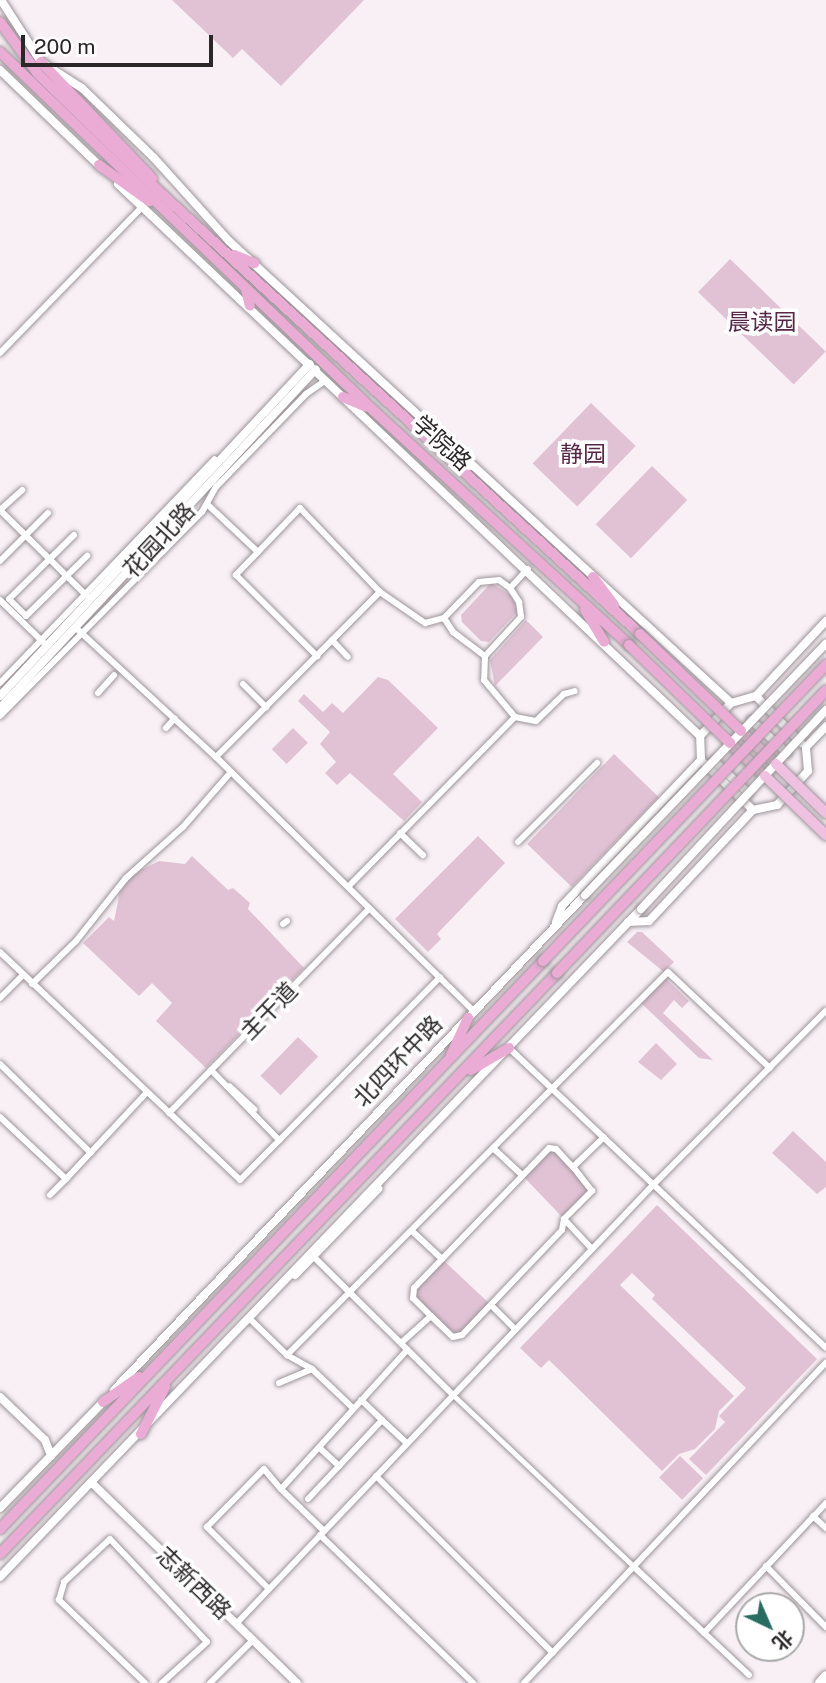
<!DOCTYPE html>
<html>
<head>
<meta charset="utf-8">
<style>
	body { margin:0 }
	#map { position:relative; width:826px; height:1683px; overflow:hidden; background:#f8f0f5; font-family:"Public Sans","Noto Sans SC",sans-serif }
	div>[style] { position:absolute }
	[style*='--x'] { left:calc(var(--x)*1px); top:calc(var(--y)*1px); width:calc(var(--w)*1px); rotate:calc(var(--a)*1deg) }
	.green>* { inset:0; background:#e1c2d5; transform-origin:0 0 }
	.roads { filter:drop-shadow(0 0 2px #9c9499) drop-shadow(0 0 2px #9c9499) }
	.pedestrian>* { height:5px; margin:-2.5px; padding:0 2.5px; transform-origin:2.5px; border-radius:2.5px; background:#fff }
	.minor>* { height:6px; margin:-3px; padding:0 3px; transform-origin:3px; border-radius:3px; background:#fff }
	.tertiary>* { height:8px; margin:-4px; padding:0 4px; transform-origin:4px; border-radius:4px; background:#fff }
	.secondary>* { height:10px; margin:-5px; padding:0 5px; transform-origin:5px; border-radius:5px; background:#fff }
	.primary>* { height:10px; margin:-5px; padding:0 5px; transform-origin:5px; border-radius:5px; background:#efc0df }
	.trunk>* { height:10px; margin:-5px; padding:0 5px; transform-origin:5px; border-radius:5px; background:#eaabd4 }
	.bridges { filter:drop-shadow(0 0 2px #9c9499) drop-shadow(0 0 2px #9c9499) }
	.tertiary-bridge>* { height:8px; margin:-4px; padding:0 4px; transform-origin:4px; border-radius:4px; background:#fff }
	.primary-bridge>* { height:10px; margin:-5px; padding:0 5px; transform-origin:5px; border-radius:5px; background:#efc0df }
	.trunk-bridge>* { height:10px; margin:-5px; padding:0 5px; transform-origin:5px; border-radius:5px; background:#eaabd4 }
	span { translate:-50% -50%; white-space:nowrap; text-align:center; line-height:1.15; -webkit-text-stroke:7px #fff; paint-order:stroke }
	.park-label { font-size:23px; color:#582648 }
	.street-label { font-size:23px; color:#2b2729 }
	.north { position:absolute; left:735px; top:1592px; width:70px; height:70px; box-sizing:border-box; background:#fff; border:2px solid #aaa9a9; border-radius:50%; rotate:136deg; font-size:19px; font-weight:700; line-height:28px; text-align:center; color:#2b2729 }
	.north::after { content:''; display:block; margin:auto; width:24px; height:32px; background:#286d61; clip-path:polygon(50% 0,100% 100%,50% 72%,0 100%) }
	.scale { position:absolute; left:21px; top:35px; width:192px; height:32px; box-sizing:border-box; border:4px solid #2b2729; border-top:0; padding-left:9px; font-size:21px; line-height:24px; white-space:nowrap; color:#2b2729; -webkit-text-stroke:5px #fff; paint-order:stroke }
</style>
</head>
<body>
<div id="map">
	<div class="green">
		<div style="clip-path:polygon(172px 0,364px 0,281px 86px,242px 49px,233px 58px)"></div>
		<div style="left:730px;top:259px;width:133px;height:46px;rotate:44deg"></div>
		<div style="left:591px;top:403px;width:62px;height:84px;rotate:44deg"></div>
		<div style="left:652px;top:466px;width:49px;height:81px;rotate:44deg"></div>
		<div style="clip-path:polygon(491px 583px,512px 596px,518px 611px,489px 642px,481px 641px,462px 622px,461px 615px)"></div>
		<div style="clip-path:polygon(526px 620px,543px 637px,495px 686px,490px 660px)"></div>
		<div style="clip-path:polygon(378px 677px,388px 680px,438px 728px,393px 774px,422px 802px,404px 821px,350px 773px,337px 785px,325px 773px,336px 762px,320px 744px,330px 732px,298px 701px,304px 694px,323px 712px,332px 703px,343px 713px)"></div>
		<div style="left:293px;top:728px;width:21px;height:30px;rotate:45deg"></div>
		<div style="left:614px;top:754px;width:62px;height:125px;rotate:44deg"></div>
		<div style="clip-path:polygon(478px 836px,505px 863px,437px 934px,441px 939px,428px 952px,395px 919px)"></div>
		<div style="clip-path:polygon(192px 856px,228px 890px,233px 888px,250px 903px,248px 909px,304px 968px,206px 1068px,156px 1021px,172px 1003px,152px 983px,139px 996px,83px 943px,109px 917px,114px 921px,120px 891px,135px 873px,159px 861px,185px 864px)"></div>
		<div style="clip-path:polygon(637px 932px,642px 932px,674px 962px,664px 972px,627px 942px)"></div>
		<div style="clip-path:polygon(665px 978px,689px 1001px,682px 1008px,674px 1000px,663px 1013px,713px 1060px,699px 1058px,641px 1003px)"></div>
		<div style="left:298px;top:1037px;width:28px;height:54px;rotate:44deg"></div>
		<div style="clip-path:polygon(656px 1043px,677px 1064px,661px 1080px,638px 1062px)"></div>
		<div style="clip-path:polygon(793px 1131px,826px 1162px,826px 1187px,817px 1194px,772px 1153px)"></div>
		<div style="clip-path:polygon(549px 1148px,556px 1149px,591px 1185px,592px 1191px,564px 1219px,522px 1175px)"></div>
		<div style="clip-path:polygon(657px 1205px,817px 1359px,706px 1475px,689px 1459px,725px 1422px,719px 1416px,746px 1388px,652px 1299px,655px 1295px,632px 1273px,620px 1285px,734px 1396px,719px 1411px,715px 1429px,695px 1449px,679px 1454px,662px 1471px,549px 1360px,541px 1368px,520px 1348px)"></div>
		<div style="clip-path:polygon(442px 1259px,491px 1305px,462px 1335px,453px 1337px,413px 1298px,414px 1288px)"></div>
		<div style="left:680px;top:1456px;width:32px;height:30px;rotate:44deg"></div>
	</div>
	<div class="roads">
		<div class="pedestrian">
			<div style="--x:229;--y:1085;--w:35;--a:43"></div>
			<div style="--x:452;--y:1394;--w:250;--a:43.5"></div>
		</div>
		<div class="minor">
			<div style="--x:0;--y:353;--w:204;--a:-45.8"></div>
			<div style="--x:207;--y:504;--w:70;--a:43.3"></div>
			<div style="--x:258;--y:552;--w:61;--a:-46.3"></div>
			<div style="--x:300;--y:508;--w:116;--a:46.4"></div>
			<div style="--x:0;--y:510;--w:121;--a:44.7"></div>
			<div style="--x:0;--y:510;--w:30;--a:-42"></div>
			<div style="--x:74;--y:535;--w:91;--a:135.4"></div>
			<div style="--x:9;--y:599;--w:24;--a:45"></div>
			<div style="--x:26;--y:616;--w:86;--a:-44.5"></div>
			<div style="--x:258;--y:552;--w:32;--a:134"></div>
			<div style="--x:236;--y:575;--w:115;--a:45"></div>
			<div style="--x:0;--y:561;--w:68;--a:-45"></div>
			<div style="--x:510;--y:588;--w:26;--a:-47"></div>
			<div style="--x:0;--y:600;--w:62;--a:44.3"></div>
			<div style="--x:444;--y:618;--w:17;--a:57"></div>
			<div style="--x:453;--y:632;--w:40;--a:37"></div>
			<div style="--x:76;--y:628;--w:190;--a:42.7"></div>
			<div style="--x:216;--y:757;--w:362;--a:44.6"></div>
			<div style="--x:332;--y:640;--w:23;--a:47"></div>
			<div style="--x:0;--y:683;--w:310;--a:-46.2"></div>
			<div style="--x:243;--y:684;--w:33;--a:45"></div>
			<div style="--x:98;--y:693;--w:24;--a:-48"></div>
			<div style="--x:0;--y:716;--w:287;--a:-45.3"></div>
			<div style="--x:202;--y:512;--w:29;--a:-61"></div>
			<div style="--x:216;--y:487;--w:129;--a:-45.9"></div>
			<div style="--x:306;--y:394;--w:24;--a:-35"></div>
			<div style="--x:515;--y:717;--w:21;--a:11"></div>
			<div style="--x:536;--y:721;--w:39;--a:-44"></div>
			<div style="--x:564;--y:694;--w:11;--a:-15"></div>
			<div style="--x:166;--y:728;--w:13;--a:-48"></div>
			<div style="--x:216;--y:757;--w:233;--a:-45.2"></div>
			<div style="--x:380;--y:592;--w:55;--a:34.6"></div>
			<div style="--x:425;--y:623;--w:20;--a:-15"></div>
			<div style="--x:444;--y:618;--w:50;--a:-45.8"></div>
			<div style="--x:479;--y:582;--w:20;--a:-6"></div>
			<div style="--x:499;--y:580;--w:14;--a:36"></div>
			<div style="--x:510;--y:588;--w:17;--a:57"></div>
			<div style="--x:519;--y:602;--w:15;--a:82"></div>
			<div style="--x:521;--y:617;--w:53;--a:132.7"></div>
			<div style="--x:485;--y:656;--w:24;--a:92"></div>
			<div style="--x:484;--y:680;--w:48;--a:50"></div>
			<div style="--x:515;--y:717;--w:238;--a:134.5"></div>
			<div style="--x:400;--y:833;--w:32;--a:44"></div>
			<div style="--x:518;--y:842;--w:112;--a:-45"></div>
			<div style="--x:283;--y:924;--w:5;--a:-37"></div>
			<div style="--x:0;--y:952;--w:331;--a:43.5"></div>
			<div style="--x:240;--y:1180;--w:285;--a:-45.4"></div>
			<div style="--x:32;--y:984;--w:62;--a:-44.3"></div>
			<div style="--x:76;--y:941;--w:80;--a:-51.6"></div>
			<div style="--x:126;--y:878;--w:76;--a:-41.8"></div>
			<div style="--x:183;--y:827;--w:73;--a:-48.9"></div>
			<div style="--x:0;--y:998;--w:33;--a:-45"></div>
			<div style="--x:509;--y:1048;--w:436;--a:43.4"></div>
			<div style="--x:0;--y:1064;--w:127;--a:44.4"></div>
			<div style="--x:211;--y:1070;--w:98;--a:45.8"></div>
			<div style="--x:169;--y:1113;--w:286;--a:-45.6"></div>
			<div style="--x:0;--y:1117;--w:91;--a:43.2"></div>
			<div style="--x:66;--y:1179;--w:119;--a:-47"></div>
			<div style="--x:493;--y:1148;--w:40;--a:43"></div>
			<div style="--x:50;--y:1195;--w:23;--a:-45"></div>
			<div style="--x:564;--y:1219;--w:41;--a:47"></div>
			<div style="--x:412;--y:1231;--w:41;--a:43"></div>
			<div style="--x:314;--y:1257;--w:194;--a:44.8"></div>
			<div style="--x:491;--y:1305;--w:34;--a:45"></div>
			<div style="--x:431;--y:1316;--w:25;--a:-135"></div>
			<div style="--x:413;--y:1298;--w:10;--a:-84"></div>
			<div style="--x:414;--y:1288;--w:194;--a:-46"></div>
			<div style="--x:549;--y:1148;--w:7;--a:8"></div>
			<div style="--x:556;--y:1149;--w:25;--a:47"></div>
			<div style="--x:250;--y:1319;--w:52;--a:44.2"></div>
			<div style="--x:287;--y:1355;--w:540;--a:-45.15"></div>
			<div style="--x:668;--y:972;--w:140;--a:43.3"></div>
			<div style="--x:401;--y:1343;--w:40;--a:-42"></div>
			<div style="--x:431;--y:1316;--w:30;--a:44"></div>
			<div style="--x:453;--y:1337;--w:9;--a:-13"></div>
			<div style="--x:462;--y:1335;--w:145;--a:-46.4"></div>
			<div style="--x:562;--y:1230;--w:11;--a:-80"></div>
			<div style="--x:564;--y:1219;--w:40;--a:-45"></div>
			<div style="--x:592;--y:1191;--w:31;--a:-128"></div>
			<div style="--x:573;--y:1167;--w:43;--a:-44.1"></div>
			<div style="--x:287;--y:1355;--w:29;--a:29"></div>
			<div style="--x:279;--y:1383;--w:36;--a:-23"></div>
			<div style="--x:312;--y:1369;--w:57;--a:43.6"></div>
			<div style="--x:382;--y:1420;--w:34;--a:43"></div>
			<div style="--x:339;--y:1466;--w:63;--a:-46.9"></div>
			<div style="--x:382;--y:1420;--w:29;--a:-136"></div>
			<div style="--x:376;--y:1476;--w:250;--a:45"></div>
			<div style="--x:308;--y:1499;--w:45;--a:-46.8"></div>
			<div style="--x:339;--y:1466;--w:26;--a:-137"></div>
			<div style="--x:813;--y:1516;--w:18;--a:43"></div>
			<div style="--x:324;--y:1531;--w:60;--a:-135.7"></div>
			<div style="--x:281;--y:1489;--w:188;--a:-47.8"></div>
			<div style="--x:320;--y:1535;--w:213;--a:44"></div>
			<div style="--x:633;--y:1566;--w:159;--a:43.2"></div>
			<div style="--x:766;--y:1566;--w:86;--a:45.5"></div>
			<div style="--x:269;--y:1589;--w:88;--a:-135"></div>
			<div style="--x:207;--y:1527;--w:81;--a:-45.5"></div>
			<div style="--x:264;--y:1469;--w:26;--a:50"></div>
			<div style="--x:236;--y:1624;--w:607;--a:-46.47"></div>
			<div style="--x:654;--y:1184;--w:244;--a:-45.2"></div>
			<div style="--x:704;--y:1633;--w:178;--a:-46.8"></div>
			<div style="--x:145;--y:1683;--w:120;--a:-136"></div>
			<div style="--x:59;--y:1600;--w:19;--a:-74"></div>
			<div style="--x:64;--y:1582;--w:63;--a:-43.1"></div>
			<div style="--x:110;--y:1539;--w:141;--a:46.7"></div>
			<div style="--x:207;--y:1642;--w:61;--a:137.7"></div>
			<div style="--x:210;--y:1683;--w:61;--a:-45"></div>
			<div style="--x:524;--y:1683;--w:440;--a:-46.7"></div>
		</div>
		<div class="tertiary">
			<div style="--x:1;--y:0;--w:74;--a:57.2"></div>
			<div style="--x:41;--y:62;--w:49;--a:32.4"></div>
			<div style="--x:82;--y:88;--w:100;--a:44.2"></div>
			<div style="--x:154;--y:158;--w:112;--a:47.9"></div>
			<div style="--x:229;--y:241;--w:682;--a:42.62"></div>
			<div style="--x:0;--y:70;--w:141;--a:43.9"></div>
			<div style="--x:118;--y:184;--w:802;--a:43.48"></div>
			<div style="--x:0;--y:696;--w:454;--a:-47"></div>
			<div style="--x:756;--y:696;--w:65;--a:46.2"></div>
			<div style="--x:0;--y:708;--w:463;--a:-47"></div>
			<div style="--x:751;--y:720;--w:49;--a:42.5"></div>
			<div style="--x:714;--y:761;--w:47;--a:43.3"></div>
			<div style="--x:705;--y:764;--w:66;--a:43.8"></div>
			<div style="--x:556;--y:922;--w:17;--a:-69"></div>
			<div style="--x:562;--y:906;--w:202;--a:-46.4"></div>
			<div style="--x:701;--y:760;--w:24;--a:-92"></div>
			<div style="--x:700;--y:736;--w:45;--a:-46.8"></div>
			<div style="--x:731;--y:703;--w:26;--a:-16"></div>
			<div style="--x:756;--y:696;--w:103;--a:-47"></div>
			<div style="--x:628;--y:922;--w:21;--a:-3"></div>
			<div style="--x:649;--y:921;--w:152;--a:-46.9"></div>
			<div style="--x:753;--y:810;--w:25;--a:-12"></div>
			<div style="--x:777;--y:805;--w:46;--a:-47.6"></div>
			<div style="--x:808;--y:771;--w:24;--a:-95"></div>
			<div style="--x:806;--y:747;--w:29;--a:-46"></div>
			<div style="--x:295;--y:1275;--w:120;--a:-46"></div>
			<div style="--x:114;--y:1390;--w:683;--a:-46.42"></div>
			<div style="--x:0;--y:1397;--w:62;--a:43.7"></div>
			<div style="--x:45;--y:1440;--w:17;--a:69"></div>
			<div style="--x:91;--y:1482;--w:288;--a:44.3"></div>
			<div style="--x:0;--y:1508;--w:151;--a:-45.8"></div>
			<div style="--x:0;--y:1577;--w:926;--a:-46.18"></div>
		</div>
		<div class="secondary">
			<div style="--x:820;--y:1683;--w:9;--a:-49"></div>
		</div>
		<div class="primary">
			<div style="--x:741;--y:731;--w:48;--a:43.3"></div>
			<div style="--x:730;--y:743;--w:48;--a:43.3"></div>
		</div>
		<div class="trunk">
			<div style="--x:0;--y:22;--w:64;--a:53.8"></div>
			<div style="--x:38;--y:74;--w:174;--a:44.1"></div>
			<div style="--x:163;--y:195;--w:648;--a:42.62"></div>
			<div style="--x:0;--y:52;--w:518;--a:43.83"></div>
			<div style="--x:374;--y:411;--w:346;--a:42.5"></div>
			<div style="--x:41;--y:62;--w:161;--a:46.3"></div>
			<div style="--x:99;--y:165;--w:62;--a:35.8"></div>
			<div style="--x:234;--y:255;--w:22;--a:22"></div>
			<div style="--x:246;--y:289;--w:17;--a:77"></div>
			<div style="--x:343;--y:397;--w:25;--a:23"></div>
			<div style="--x:593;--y:577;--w:35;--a:53"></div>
			<div style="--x:585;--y:610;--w:37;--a:59"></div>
			<div style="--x:451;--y:1055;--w:41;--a:-65.3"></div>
			<div style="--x:471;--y:1070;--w:44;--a:-30.1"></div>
			<div style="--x:103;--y:1402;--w:44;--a:-34.8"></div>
			<div style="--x:141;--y:1434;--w:53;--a:-62.9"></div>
			<div style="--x:0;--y:1529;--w:786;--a:-46.29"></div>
			<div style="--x:0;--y:1554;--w:805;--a:-46.21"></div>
		</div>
	</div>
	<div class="bridges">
		<div class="tertiary-bridge">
			<div style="--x:585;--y:895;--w:348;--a:-46.2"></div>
			<div style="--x:641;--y:909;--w:272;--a:-47.1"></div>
		</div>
		<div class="primary-bridge">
			<div style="--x:776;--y:764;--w:70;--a:44.4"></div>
			<div style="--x:765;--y:776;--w:85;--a:44"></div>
		</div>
		<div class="trunk-bridge">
			<div style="--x:640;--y:634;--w:140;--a:43.8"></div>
			<div style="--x:629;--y:645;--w:141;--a:44.1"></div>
			<div style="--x:543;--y:961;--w:410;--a:-46.3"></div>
			<div style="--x:557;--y:973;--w:390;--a:-46.4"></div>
		</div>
	</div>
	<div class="park-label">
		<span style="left:762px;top:322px">晨读园</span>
		<span style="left:583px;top:454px">静园</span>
	</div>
	<div class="street-label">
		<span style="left:442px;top:443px;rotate:42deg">学院路</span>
		<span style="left:159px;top:540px;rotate:-47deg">花园北路</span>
		<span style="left:269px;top:1011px;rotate:-46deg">主干道</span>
		<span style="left:398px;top:1061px;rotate:-46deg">北四环中路</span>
		<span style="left:194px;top:1583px;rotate:44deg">志新西路</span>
	</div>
	<div class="north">北</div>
	<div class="scale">200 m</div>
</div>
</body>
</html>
